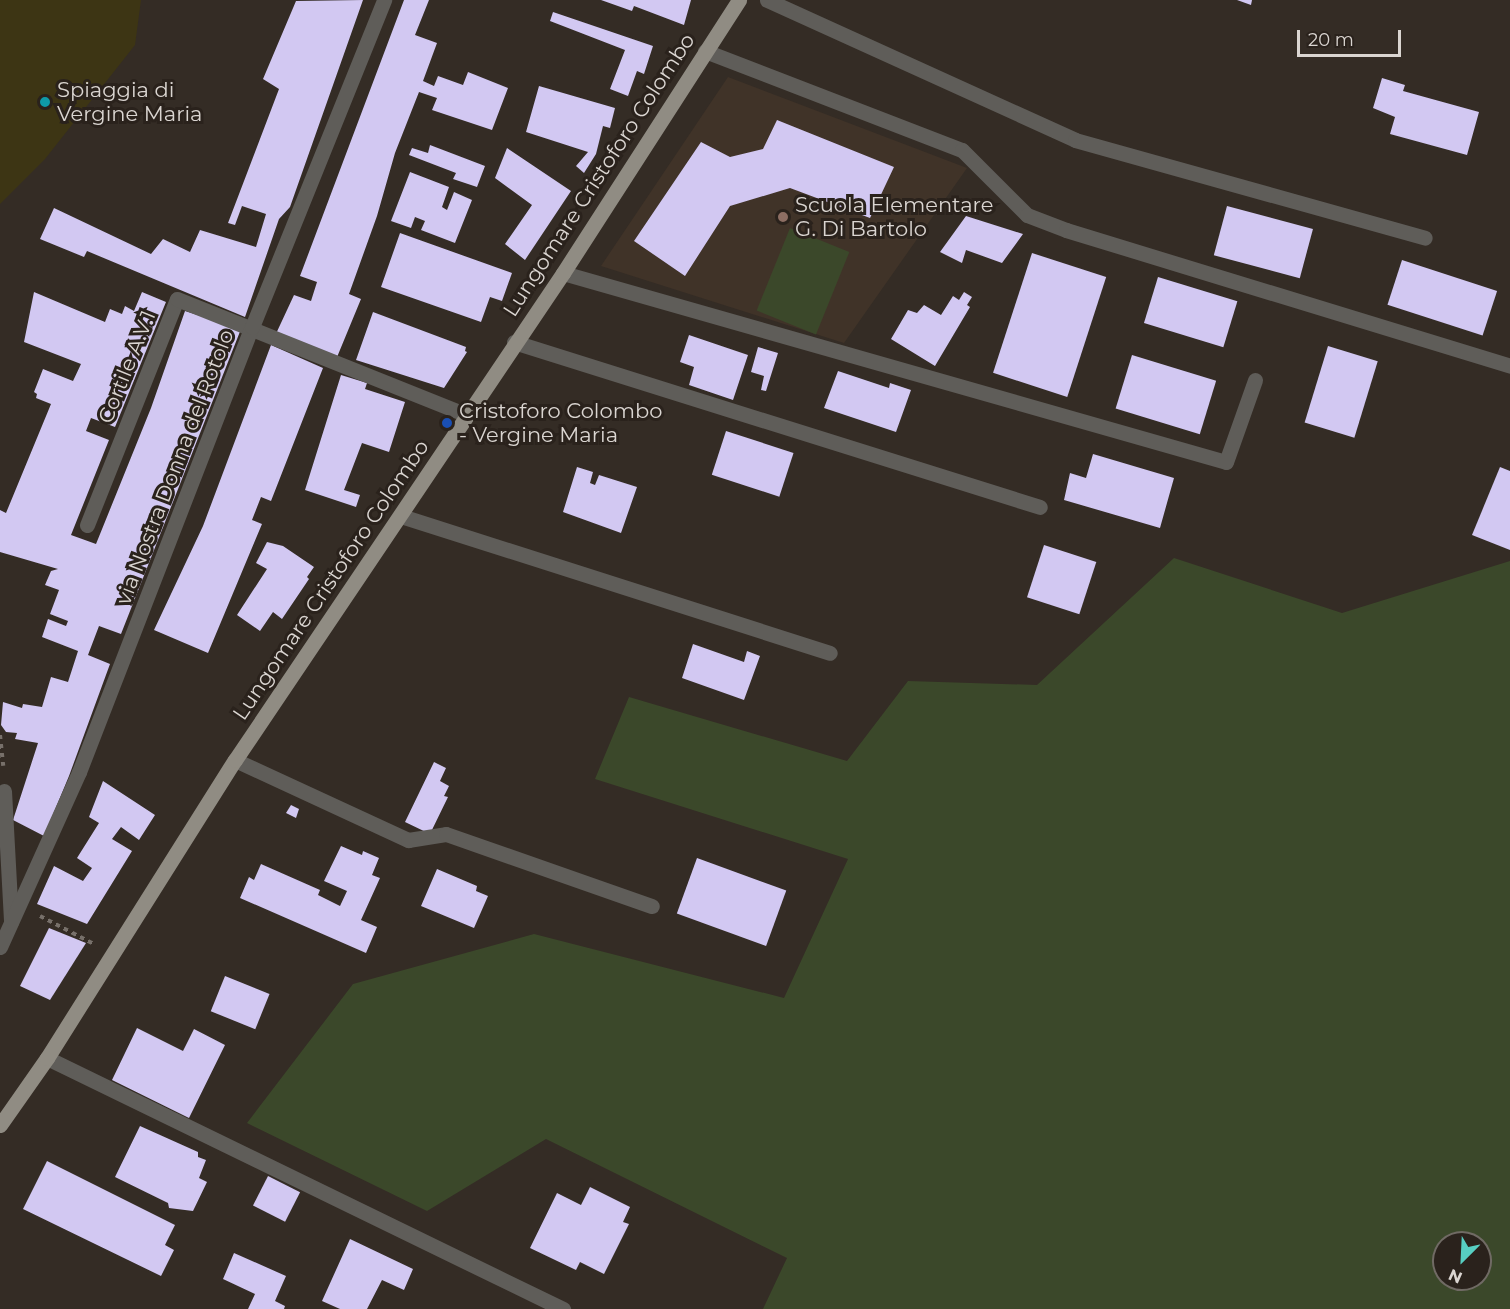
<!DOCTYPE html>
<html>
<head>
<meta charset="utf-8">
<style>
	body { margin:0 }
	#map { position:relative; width:1510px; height:1309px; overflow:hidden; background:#342c25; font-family:Montserrat,sans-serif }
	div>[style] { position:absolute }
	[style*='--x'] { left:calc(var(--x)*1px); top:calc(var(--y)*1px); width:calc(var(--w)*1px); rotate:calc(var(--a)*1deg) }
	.built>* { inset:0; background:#403328 }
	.green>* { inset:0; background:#3b482a; transform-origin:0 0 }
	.sand>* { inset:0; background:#3d3514 }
	.building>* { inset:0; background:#d2c8f2; transform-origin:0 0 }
	.path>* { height:4px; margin-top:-2px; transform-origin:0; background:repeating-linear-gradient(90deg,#77706a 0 4.5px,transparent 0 9px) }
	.minor>* { height:15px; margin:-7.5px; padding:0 7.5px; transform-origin:7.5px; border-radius:7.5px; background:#5f5d59 }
	.major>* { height:15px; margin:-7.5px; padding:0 7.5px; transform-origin:7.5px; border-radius:7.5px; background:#908c83 }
	.dots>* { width:16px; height:16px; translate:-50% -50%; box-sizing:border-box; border:3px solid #2a221c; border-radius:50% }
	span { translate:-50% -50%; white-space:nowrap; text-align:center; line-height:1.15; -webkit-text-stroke:6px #2a221c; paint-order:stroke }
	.poi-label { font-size:21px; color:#dad5d1 }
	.left { translate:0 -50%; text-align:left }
	.street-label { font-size:21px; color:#dad5d1 }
	.north { position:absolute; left:1432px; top:1231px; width:60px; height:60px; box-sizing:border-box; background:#2a221c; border:2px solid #706a64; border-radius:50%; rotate:204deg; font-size:16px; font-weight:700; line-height:24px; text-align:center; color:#dad5d1 }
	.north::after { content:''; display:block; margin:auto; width:21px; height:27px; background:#57cec2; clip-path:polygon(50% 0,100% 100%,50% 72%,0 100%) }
	.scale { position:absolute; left:1297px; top:30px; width:104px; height:27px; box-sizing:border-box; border:3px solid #dad5d1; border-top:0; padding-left:8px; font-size:18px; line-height:21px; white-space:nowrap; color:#dad5d1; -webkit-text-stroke:4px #2a221c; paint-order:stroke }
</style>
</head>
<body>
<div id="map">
	<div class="built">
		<div style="clip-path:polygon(728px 77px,967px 168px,844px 343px,601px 266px)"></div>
	</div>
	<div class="green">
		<div style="left:790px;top:228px;width:64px;height:89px;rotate:22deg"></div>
		<div style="clip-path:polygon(evenodd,1174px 558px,1342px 613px,1510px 561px,1510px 1309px,763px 1309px,787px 1258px,546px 1139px,427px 1211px,247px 1123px,353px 984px,534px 934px,784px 998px,848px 859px,595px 779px,629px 697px,847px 761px,908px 681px,1037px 685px,1174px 558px,1444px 1243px,1480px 1243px,1480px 1279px,1444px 1279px,1444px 1243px)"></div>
	</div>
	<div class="sand">
		<div style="clip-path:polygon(0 0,141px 0,135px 45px,45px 159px,0 204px)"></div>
	</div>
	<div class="building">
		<div style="clip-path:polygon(363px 0,290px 207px,279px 219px,245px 317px,87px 251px,84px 257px,40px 239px,54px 208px,151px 254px,163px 239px,190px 252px,200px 230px,256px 247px,266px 214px,242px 206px,235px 225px,228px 223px,279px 89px,263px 79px,296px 1px)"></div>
		<div style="clip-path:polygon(404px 0,429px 0,415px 35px,437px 43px,423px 81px,434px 86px,438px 76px,463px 85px,468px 72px,508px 88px,492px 130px,432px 110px,437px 98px,419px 92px,395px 153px,377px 216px,349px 294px,361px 299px,335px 362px,274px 338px,294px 295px,311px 301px,317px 282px,300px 276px)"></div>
		<div style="clip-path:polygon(601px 0,691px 0,684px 25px,634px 6px,632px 11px)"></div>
		<div style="clip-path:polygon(1237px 0,1252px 0,1251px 5px)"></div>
		<div style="clip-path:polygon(553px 12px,653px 46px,644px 74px,637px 71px,628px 96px,610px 89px,625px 50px,550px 21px)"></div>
		<div style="clip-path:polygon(1382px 78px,1405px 85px,1403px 91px,1479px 112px,1467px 155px,1390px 134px,1395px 117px,1373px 108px)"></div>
		<div style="clip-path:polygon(539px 86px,615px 108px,610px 128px,603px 126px,596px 154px,584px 173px,576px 166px,588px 152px,526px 132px)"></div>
		<div style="clip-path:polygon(777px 120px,894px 167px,870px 218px,790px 188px,730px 206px,685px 276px,634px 241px,701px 142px,730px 157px,763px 149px)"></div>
		<div style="clip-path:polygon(430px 145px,485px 166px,477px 187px,453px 179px,456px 173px,409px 155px,412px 148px,428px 153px)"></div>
		<div style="clip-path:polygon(507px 148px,571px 191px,525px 260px,505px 244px,532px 205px,495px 178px)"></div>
		<div style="clip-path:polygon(410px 172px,449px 187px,442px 207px,447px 210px,454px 192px,472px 200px,455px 243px,421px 230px,425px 221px,415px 217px,411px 228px,391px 221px)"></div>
		<div style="left:1227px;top:206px;width:89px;height:51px;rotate:15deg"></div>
		<div style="clip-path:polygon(966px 216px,1023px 234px,1002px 263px,966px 250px,962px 263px,940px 252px)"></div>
		<div style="clip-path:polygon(400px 233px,512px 273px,502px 301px,490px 297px,481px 322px,381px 287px)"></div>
		<div style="left:1032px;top:253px;width:78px;height:126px;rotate:18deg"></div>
		<div style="left:1402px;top:260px;width:100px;height:47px;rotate:18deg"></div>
		<div style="left:1158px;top:277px;width:83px;height:48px;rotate:17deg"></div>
		<div style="clip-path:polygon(34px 292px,105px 322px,110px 309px,122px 314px,125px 306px,134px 311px,142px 292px,166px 302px,115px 427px,91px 418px,86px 431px,109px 440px,71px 535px,96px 544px,151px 408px,185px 311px,241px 329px,121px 634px,99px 626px,88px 655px,110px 664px,69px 776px,44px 836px,13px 820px,38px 743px,15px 739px,17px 733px,6px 732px,1px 725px,3px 702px,22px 708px,23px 704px,42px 707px,51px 677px,68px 682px,78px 651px,42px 637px,48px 619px,66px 626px,68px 621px,50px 614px,59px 590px,45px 585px,51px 571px,58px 569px,0 552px,0 510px,6px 513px,51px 404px,36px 398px,37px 394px,34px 392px,43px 369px,73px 381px,81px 364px,24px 342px)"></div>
		<div style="clip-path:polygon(964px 292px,972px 297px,967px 305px,970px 307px,935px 366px,891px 339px,908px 310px,917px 313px,924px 305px,941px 315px,953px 296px,959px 300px)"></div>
		<div style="clip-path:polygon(373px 312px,466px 347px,465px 351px,467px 352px,444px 388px,356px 360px)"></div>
		<div style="clip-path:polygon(689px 335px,748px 355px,733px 400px,689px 385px,694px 367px,680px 362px)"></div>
		<div style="clip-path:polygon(271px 345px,323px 368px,271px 501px,261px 497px,252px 520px,262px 524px,208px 653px,154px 630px,203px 526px)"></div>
		<div style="left:1328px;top:346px;width:52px;height:80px;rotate:17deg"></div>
		<div style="clip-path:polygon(758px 347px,778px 353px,766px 391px,761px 390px,764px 376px,751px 372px)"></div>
		<div style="left:1132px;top:355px;width:88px;height:56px;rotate:17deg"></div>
		<div style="clip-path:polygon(838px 371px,889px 388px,890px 383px,911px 390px,896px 432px,824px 408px)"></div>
		<div style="clip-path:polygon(341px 375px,367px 383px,365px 389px,405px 402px,389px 452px,362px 443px,344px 490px,360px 495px,356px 507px,305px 490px)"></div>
		<div style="left:726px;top:431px;width:71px;height:46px;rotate:18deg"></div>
		<div style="clip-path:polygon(1093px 454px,1174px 478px,1160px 528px,1064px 500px,1070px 473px,1086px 478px)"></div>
		<div style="clip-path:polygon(577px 467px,593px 472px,590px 483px,595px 485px,599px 475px,637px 487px,621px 533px,563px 512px)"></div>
		<div style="clip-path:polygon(1500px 467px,1510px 471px,1510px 550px,1472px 535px)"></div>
		<div style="clip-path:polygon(267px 542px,283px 546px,314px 567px,307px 577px,309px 579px,282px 619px,273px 612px,260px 631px,237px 615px,267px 569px,256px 563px)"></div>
		<div style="left:1044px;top:545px;width:55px;height:55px;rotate:18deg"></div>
		<div style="clip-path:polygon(693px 644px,744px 662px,747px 651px,760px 656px,744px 700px,682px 678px)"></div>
		<div style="clip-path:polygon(434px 762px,446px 768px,440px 781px,449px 786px,444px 796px,448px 797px,430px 834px,405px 822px)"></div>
		<div style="clip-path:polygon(103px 781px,155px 815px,139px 840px,121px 827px,112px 839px,132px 851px,87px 924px,37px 904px,54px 866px,83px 881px,92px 868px,77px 858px,99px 823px,89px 817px)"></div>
		<div style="clip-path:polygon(291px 805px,299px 809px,296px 818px,286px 813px)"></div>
		<div style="clip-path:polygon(341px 846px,362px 855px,363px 851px,379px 858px,372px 875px,380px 878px,361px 920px,377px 927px,366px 953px,240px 898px,249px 877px,254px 880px,261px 864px,320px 890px,318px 895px,340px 906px,347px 891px,324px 881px)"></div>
		<div style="left:697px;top:858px;width:95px;height:59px;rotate:20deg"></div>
		<div style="clip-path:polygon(437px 869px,477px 886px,476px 891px,488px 896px,474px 928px,421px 906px)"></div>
		<div style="clip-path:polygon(49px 928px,86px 943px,50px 1000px,20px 986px)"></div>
		<div style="left:225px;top:976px;width:48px;height:38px;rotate:22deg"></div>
		<div style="clip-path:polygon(137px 1028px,183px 1051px,194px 1029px,225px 1045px,189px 1118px,112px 1080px)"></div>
		<div style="clip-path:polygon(140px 1126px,198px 1152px,198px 1157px,206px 1160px,199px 1178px,207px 1182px,193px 1211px,169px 1208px,168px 1203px,115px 1177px)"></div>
		<div style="clip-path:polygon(47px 1161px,175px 1225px,165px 1245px,174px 1250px,161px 1276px,23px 1209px)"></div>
		<div style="left:268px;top:1176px;width:36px;height:33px;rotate:27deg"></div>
		<div style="clip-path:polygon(590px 1187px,630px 1207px,623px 1222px,629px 1224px,604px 1274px,580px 1262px,576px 1270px,530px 1248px,557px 1193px,581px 1205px)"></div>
		<div style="clip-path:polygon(350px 1239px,413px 1269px,404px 1290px,382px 1280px,367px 1309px,340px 1309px,322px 1301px)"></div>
		<div style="clip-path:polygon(234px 1253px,286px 1276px,275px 1301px,285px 1306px,284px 1309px,248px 1309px,255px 1294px,223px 1279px)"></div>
	</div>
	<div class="path">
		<div style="--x:0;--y:735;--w:31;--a:84"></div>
		<div style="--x:40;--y:916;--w:59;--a:27.4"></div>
	</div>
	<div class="minor">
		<div style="--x:767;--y:0;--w:338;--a:24.4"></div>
		<div style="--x:1075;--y:140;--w:363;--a:15.6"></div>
		<div style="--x:705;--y:51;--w:275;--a:21.1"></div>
		<div style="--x:962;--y:150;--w:92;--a:45"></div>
		<div style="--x:1027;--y:215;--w:42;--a:21"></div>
		<div style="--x:1066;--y:230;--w:464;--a:17"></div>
		<div style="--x:563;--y:273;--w:689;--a:15.91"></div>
		<div style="--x:1226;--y:462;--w:87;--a:-70.5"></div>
		<div style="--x:514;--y:342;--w:551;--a:17.42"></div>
		<div style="--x:401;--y:516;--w:450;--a:17.7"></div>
		<div style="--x:87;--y:525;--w:243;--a:-68.3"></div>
		<div style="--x:177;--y:299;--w:312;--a:21.8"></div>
		<div style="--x:235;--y:760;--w:191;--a:24.8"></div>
		<div style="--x:408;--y:840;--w:38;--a:-9"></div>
		<div style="--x:446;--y:834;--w:218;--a:19.3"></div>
		<div style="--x:4;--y:791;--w:131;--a:86.9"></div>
		<div style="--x:0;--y:947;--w:192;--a:-65.7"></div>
		<div style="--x:79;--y:772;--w:477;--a:-68.8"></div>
		<div style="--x:252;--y:327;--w:353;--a:-68"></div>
		<div style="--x:47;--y:1058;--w:574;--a:25.94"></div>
	</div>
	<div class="major">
		<div style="--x:0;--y:1125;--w:82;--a:-55"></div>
		<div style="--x:47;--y:1058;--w:352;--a:-57.8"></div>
		<div style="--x:235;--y:760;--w:587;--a:-56.04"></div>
		<div style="--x:563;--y:273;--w:325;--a:-57.2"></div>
	</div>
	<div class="dots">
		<div style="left:45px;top:102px;background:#0f9aa8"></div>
		<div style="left:783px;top:217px;background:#8d6e63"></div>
		<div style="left:447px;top:423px;background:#1a4fb4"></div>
	</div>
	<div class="poi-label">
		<span class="left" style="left:57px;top:102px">Spiaggia di<br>Vergine Maria</span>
		<span class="left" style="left:795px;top:217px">Scuola Elementare<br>G. Di Bartolo</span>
		<span class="left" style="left:459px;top:423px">Cristoforo Colombo<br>- Vergine Maria</span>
	</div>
	<div class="street-label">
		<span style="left:599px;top:175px;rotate:-57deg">Lungomare Cristoforo Colombo</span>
		<span style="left:127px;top:367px;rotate:-68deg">Cortile A.V.1</span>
		<span style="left:175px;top:467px;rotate:-69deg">via Nostra Donna del Rotolo</span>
		<span style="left:331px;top:580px;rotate:-56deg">Lungomare Cristoforo Colombo</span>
	</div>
	<div class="north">N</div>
	<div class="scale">20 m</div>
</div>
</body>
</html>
